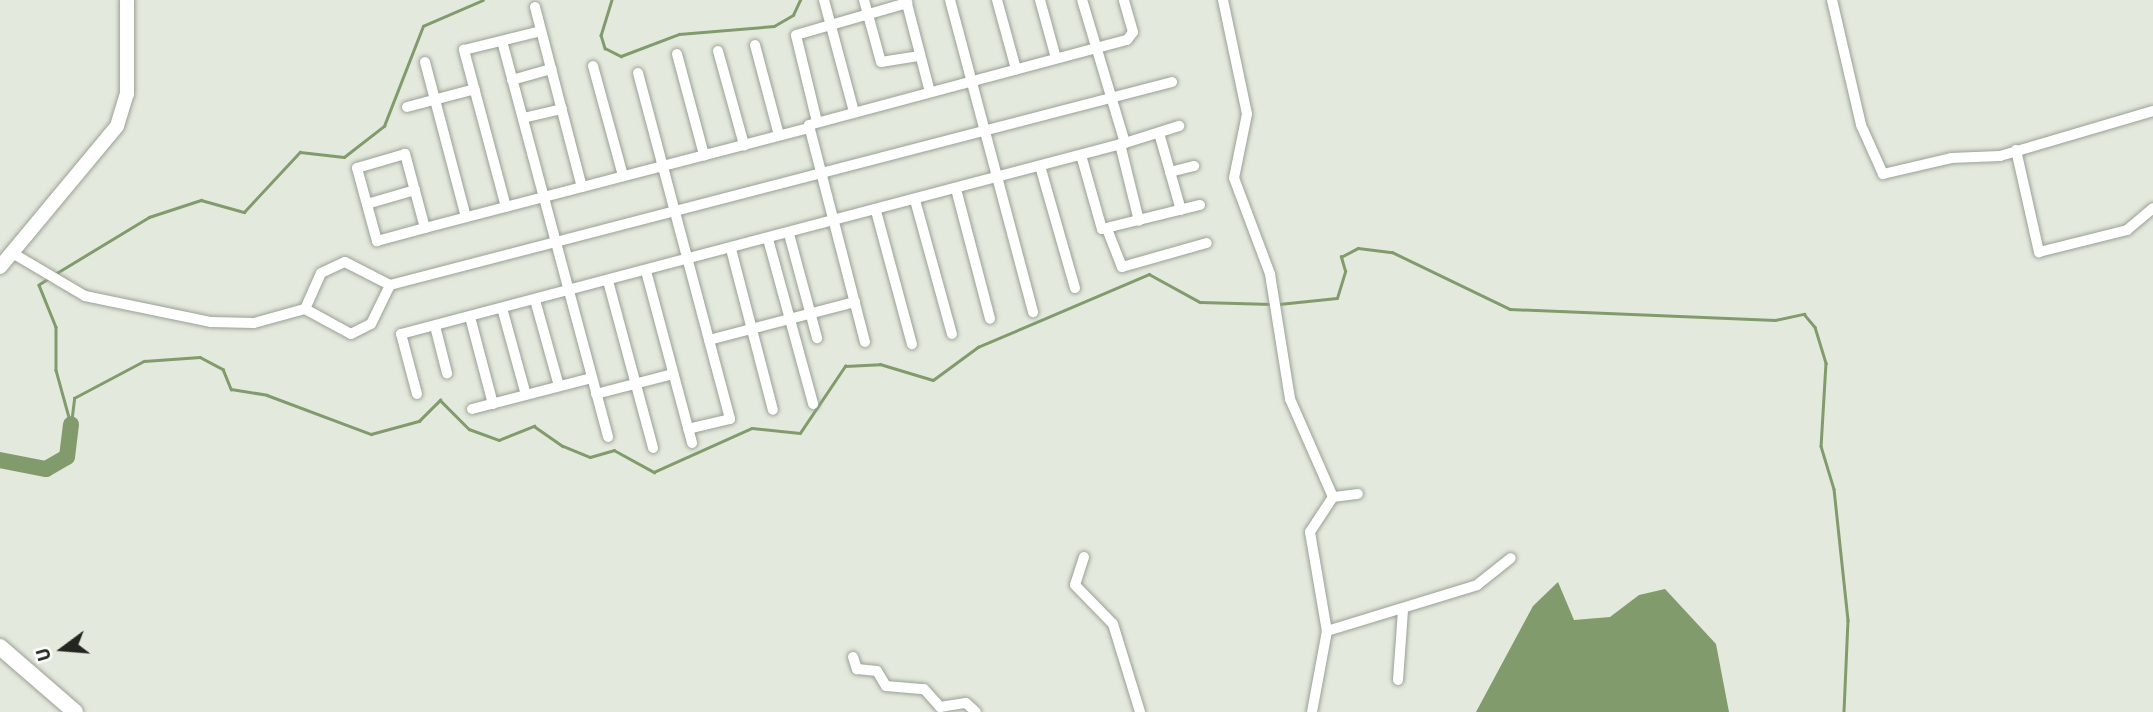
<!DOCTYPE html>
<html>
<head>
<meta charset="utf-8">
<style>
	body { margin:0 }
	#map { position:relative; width:2153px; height:712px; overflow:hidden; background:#e3eadd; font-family:Barlow,sans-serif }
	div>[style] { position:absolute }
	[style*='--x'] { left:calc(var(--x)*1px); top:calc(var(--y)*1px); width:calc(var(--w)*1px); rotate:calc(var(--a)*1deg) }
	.water>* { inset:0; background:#829b6d }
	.stream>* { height:2.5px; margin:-1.25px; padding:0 1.25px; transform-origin:1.25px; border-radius:1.25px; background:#829b6d }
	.river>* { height:16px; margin:-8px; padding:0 8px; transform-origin:8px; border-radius:8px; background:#829b6d }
	.roads { filter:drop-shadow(0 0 2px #9aa095) drop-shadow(0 0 2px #9aa095) }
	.street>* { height:10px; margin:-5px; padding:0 5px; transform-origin:5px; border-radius:5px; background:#fff }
	.secondary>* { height:14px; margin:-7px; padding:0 7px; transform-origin:7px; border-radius:7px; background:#fff }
	.primary>* { height:16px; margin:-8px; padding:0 8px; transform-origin:8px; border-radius:8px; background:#fff }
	span { translate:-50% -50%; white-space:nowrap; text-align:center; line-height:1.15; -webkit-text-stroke:5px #fff; paint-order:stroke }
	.north { position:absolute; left:28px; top:614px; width:70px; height:70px; -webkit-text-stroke:5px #fff; paint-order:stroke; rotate:254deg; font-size:19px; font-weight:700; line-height:28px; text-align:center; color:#232521 }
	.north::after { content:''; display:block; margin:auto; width:24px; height:32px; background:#232521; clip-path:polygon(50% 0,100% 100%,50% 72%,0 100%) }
</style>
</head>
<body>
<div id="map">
	<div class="water">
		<div style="clip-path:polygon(1558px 582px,1574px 620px,1610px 617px,1639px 595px,1665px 589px,1716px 644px,1729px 712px,1476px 712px,1533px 606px)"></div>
	</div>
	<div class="stream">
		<div style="--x:612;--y:0;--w:37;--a:107"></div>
		<div style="--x:601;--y:35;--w:14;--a:73"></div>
		<div style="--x:605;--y:48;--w:18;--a:27"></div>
		<div style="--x:621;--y:56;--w:62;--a:-20.8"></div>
		<div style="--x:679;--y:34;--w:95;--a:-4.8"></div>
		<div style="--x:774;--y:26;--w:22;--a:-30"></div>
		<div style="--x:793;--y:15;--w:17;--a:-65"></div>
		<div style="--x:55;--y:274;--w:110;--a:-31.2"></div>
		<div style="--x:149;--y:217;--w:55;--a:-18.1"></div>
		<div style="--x:201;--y:200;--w:45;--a:15.6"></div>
		<div style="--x:244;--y:212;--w:82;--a:-47"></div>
		<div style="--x:300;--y:152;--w:44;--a:6.5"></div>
		<div style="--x:344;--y:157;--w:51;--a:-37.8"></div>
		<div style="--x:384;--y:126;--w:107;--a:-68.7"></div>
		<div style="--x:423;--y:26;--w:65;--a:-23.4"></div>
		<div style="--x:50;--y:278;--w:13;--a:148"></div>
		<div style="--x:39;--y:285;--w:45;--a:68"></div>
		<div style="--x:56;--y:327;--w:43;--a:90"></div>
		<div style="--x:56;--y:370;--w:53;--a:74.6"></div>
		<div style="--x:1279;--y:304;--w:58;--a:-5.9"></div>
		<div style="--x:1337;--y:298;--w:28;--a:-73"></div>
		<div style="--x:1345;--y:271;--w:15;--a:-106"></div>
		<div style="--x:1341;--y:257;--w:19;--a:-28"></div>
		<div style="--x:1358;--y:248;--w:34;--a:7"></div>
		<div style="--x:1392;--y:252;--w:131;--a:25.8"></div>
		<div style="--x:1510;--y:309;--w:265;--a:2.4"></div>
		<div style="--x:1775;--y:320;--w:30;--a:-12"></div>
		<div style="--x:1804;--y:314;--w:17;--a:50"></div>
		<div style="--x:1815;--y:327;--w:38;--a:73"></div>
		<div style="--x:1826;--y:363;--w:83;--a:93.4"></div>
		<div style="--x:1821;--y:446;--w:45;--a:73.2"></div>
		<div style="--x:1834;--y:489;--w:132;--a:83.9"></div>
		<div style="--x:1848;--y:620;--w:92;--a:92.5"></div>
		<div style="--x:71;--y:424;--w:26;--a:-83"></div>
		<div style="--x:74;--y:398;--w:79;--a:-27.9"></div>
		<div style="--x:144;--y:361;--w:56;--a:-4.1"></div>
		<div style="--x:200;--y:357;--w:26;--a:28"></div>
		<div style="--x:223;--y:369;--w:22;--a:68"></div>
		<div style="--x:231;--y:389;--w:36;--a:9"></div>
		<div style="--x:267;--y:395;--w:111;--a:20.6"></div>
		<div style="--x:371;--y:434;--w:50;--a:-15.2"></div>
		<div style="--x:419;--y:421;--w:30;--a:-45"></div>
		<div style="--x:440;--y:400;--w:41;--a:45"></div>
		<div style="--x:469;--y:429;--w:32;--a:20"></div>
		<div style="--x:499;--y:440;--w:38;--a:-22"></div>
		<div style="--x:534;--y:426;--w:35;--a:35"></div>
		<div style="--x:563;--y:446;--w:29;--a:22"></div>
		<div style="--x:590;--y:457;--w:25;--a:-16"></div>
		<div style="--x:614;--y:450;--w:46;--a:28.8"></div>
		<div style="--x:654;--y:472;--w:107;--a:-24.2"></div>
		<div style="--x:752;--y:428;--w:48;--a:5.9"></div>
		<div style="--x:800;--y:433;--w:81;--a:-56.1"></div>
		<div style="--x:845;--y:366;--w:35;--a:-3"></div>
		<div style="--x:880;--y:364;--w:55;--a:16.8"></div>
		<div style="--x:933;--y:380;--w:56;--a:-36.3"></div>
		<div style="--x:978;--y:347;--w:186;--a:-23.1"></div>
		<div style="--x:1149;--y:274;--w:58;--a:28.8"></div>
		<div style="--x:1200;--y:302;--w:72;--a:1.6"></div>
	</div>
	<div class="river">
		<div style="--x:0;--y:460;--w:47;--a:11.1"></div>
		<div style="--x:46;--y:469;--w:24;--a:-30"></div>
		<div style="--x:67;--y:457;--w:33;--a:-83"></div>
	</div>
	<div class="roads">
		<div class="street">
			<div style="--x:824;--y:0;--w:116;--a:75"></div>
			<div style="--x:864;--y:0;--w:64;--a:74.7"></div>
			<div style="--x:881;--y:62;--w:39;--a:-9"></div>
			<div style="--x:906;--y:0;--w:95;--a:75.4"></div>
			<div style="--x:950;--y:0;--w:323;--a:75.1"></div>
			<div style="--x:997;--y:0;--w:72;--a:74.6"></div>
			<div style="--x:1040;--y:0;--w:60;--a:74.6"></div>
			<div style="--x:1223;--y:0;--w:116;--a:78.1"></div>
			<div style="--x:1247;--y:114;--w:65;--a:101.5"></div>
			<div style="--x:1234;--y:178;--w:103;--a:69.4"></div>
			<div style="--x:1270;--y:274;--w:127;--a:80.9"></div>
			<div style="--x:1290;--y:399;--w:107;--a:66.3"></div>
			<div style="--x:1333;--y:497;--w:42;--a:123.3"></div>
			<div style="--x:1310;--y:532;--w:100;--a:80.3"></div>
			<div style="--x:1327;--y:631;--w:82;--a:100.5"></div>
			<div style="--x:1832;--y:0;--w:128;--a:76.9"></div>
			<div style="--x:1861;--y:125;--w:54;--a:65.8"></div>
			<div style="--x:1883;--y:174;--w:70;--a:-13.2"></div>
			<div style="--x:1951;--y:158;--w:49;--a:-2.3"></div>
			<div style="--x:2000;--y:156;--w:159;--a:-16.4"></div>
			<div style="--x:535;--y:7;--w:186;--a:75.4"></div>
			<div style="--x:502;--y:41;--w:410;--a:75"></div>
			<div style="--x:755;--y:45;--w:93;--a:75.1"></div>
			<div style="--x:718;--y:51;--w:98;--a:74.5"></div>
			<div style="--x:677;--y:54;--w:105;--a:75"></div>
			<div style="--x:425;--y:62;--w:160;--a:75.2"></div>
			<div style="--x:593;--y:66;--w:114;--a:74.7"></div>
			<div style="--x:638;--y:73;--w:358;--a:75.1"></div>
			<div style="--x:730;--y:419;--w:43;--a:166.6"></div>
			<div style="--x:512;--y:80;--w:41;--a:-15.8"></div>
			<div style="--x:407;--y:107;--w:70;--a:-14.8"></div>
			<div style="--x:523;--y:118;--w:40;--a:-13"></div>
			<div style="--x:817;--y:122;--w:89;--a:-103.6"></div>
			<div style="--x:796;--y:35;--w:116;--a:-16.1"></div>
			<div style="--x:1159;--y:133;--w:80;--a:74.1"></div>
			<div style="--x:1125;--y:143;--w:57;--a:-17.5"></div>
			<div style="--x:1120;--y:144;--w:79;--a:76.1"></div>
			<div style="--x:2016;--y:150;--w:105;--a:77.3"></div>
			<div style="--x:2039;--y:252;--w:91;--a:-14"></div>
			<div style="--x:2127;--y:230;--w:34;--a:-40"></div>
			<div style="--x:1081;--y:155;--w:77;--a:74.2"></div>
			<div style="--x:1102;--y:229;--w:101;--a:-13.8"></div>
			<div style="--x:1040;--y:166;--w:127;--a:74"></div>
			<div style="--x:1170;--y:172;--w:25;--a:-14"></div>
			<div style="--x:956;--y:189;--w:134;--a:75.3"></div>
			<div style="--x:915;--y:200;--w:139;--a:74.6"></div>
			<div style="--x:367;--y:204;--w:50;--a:-16.3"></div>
			<div style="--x:506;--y:207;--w:163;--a:-105"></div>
			<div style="--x:464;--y:50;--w:79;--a:-13.9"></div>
			<div style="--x:876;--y:211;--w:138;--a:74.9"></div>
			<div style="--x:425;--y:228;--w:77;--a:-105.1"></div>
			<div style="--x:405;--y:154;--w:50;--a:163.7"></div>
			<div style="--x:357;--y:168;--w:76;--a:74.7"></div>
			<div style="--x:377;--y:241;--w:50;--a:-15.2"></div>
			<div style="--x:425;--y:228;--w:396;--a:-14.6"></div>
			<div style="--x:1107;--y:229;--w:41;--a:68.5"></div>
			<div style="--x:1122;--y:267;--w:88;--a:-15.8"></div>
			<div style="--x:789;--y:234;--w:108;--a:74.9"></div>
			<div style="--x:768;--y:239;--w:171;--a:74.7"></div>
			<div style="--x:731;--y:249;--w:166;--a:75.4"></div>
			<div style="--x:14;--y:254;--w:82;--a:30.6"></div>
			<div style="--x:85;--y:296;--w:129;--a:11.7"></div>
			<div style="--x:211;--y:322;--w:43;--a:1.3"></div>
			<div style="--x:254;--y:323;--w:53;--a:-15.4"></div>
			<div style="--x:305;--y:309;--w:52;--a:28.5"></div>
			<div style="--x:351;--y:334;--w:22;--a:-27"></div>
			<div style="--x:371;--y:324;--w:43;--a:-64"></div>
			<div style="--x:390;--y:285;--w:808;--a:-14.55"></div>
			<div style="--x:646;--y:271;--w:178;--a:75"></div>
			<div style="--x:608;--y:281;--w:173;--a:74.9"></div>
			<div style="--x:535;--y:300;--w:89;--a:74.4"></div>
			<div style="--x:502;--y:308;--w:90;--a:74.6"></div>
			<div style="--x:305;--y:309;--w:39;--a:-66"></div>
			<div style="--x:321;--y:273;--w:26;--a:-25"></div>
			<div style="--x:345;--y:262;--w:51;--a:27.1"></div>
			<div style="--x:470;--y:317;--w:90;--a:75.2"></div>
			<div style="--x:435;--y:326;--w:49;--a:75.7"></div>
			<div style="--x:709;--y:340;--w:151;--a:-14.6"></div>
			<div style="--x:865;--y:342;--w:224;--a:-104.5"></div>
			<div style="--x:809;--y:125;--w:329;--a:-15"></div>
			<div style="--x:1127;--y:40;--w:10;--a:-53"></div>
			<div style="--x:1133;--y:32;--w:33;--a:-106"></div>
			<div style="--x:417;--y:394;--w:62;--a:-104.9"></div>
			<div style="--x:401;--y:334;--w:749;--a:-14.78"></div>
			<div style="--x:1125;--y:143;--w:149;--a:-106.7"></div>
			<div style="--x:596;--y:394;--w:80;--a:-14.6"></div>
			<div style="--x:472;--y:409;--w:124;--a:-14.5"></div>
			<div style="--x:1333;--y:497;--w:25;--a:-7"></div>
			<div style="--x:1084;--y:557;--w:29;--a:108"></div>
			<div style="--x:1075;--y:585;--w:54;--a:45.7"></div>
			<div style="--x:1113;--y:624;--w:92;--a:72.9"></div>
			<div style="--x:1327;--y:631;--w:157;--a:-17"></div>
			<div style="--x:1477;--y:585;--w:43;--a:-38.5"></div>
			<div style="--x:853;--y:657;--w:13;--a:72"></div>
			<div style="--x:857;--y:669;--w:20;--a:6"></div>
			<div style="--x:877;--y:671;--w:17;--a:59"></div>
			<div style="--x:886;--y:686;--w:38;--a:5"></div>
			<div style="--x:924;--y:689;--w:24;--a:48"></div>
			<div style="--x:940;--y:707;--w:26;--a:-9"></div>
			<div style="--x:966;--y:703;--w:13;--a:42"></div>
			<div style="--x:1398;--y:680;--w:70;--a:-85.9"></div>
		</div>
		<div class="secondary">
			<div style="--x:0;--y:267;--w:183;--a:-50.3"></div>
			<div style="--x:117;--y:126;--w:34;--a:-73"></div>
			<div style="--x:127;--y:94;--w:94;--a:-90"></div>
		</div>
		<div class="primary">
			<div style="--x:0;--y:647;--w:99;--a:40.9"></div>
		</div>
	</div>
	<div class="north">U</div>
</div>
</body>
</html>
